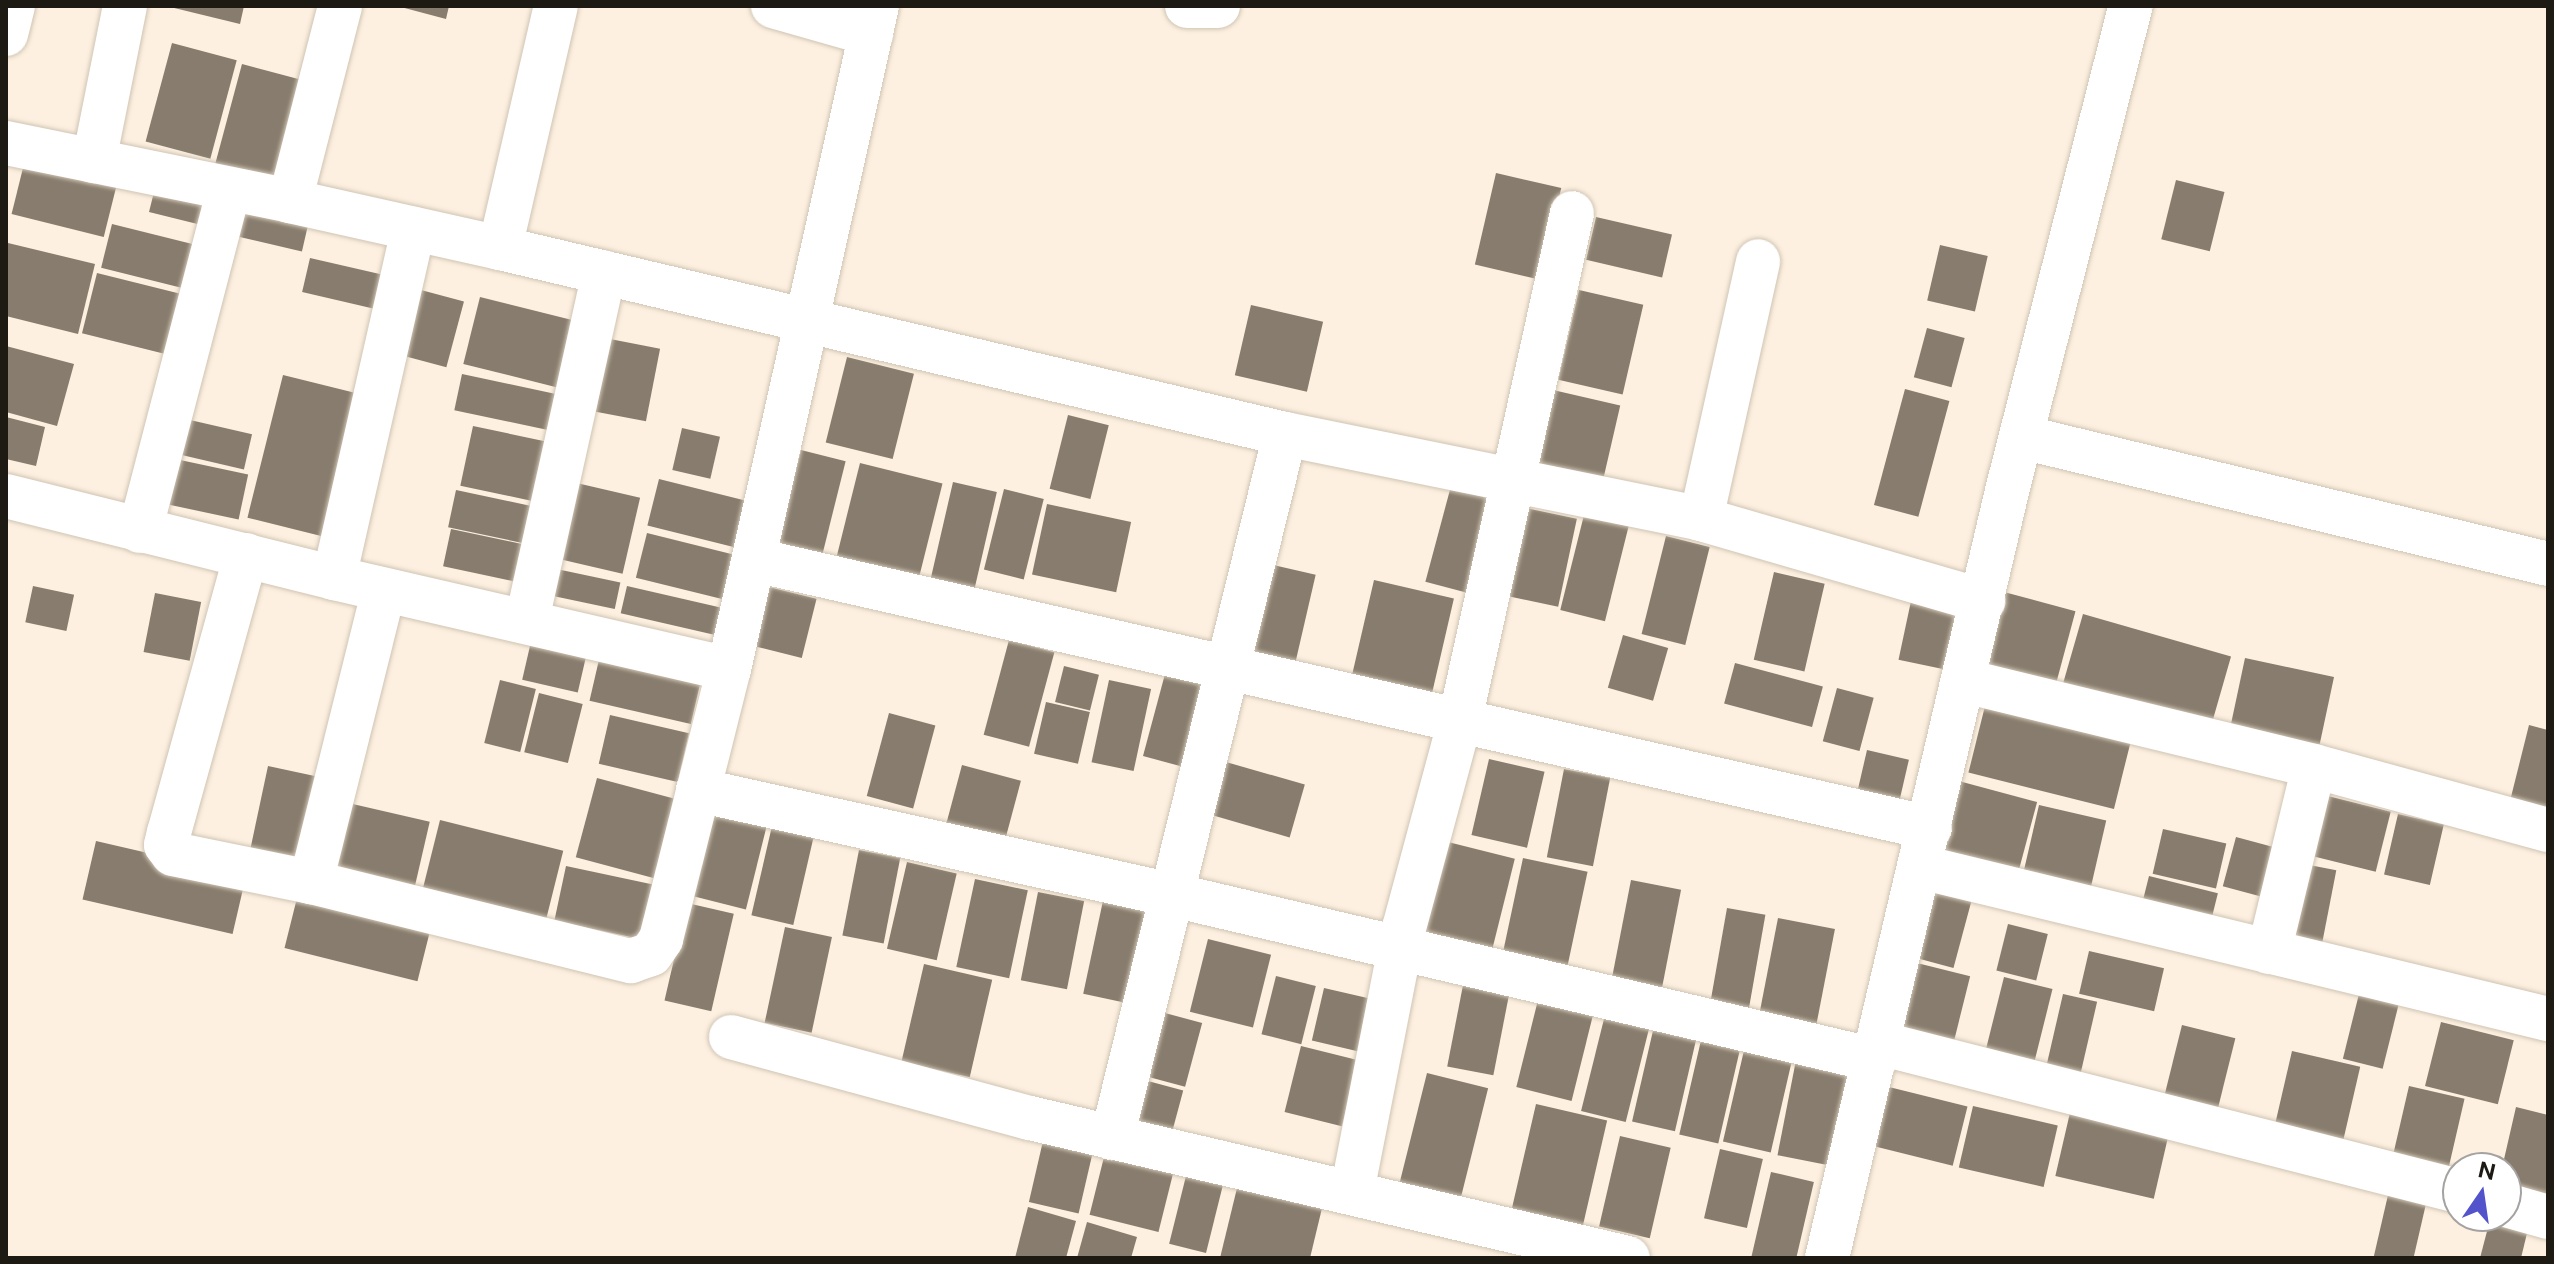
<!DOCTYPE html>
<html>
<head>
<meta charset="utf-8">
<style>
	body { margin:0 }
	#map { position:relative; width:2554px; height:1264px; overflow:hidden; background:#fdf0e0; font-family:"Public Sans",sans-serif }
	div>[style] { position:absolute }
	[style*='--x'] { left:calc(var(--x)*1px); top:calc(var(--y)*1px); width:calc(var(--w)*1px); rotate:calc(var(--a)*1deg) }
	.building>* { inset:0; background:#877c6d; transform-origin:0 0 }
	.roads { filter:drop-shadow(0 0 2px #d0c4b4) drop-shadow(0 0 2px #d0c4b4) }
	.minor>* { height:44px; margin:-22px; padding:0 22px; transform-origin:22px; border-radius:22px; background:#fff }
	span { translate:-50% -50%; white-space:nowrap; text-align:center; line-height:1.15; -webkit-text-stroke:6px #fff; paint-order:stroke }
	.frame { position:absolute; inset:0; border:8px solid #1d1913; pointer-events:none }
	.north { position:absolute; left:2442px; top:1152px; width:80px; height:80px; box-sizing:border-box; background:#fff; border:2px solid #a5a3a1; border-radius:50%; rotate:13deg; font-size:22px; font-weight:700; line-height:32px; text-align:center; color:#1d1913 }
	.north::after { content:''; display:block; margin:auto; width:28px; height:36px; background:#5354cb; clip-path:polygon(50% 0,100% 100%,50% 72%,0 100%) }
</style>
</head>
<body>
<div id="map">
	<div class="building">
		<div style="clip-path:polygon(166px 6px,244px 6px,240px 24px)"></div>
		<div style="clip-path:polygon(397px 6px,449px 6px,446px 19px)"></div>
		<div style="left:172px;top:43px;width:67px;height:102px;rotate:15deg"></div>
		<div style="left:242px;top:64px;width:67px;height:103px;rotate:15deg"></div>
		<div style="left:28px;top:148px;width:95px;height:68px;rotate:14deg"></div>
		<div style="left:1496px;top:173px;width:67px;height:94px;rotate:13deg"></div>
		<div style="left:157px;top:180px;width:54px;height:33px;rotate:14deg"></div>
		<div style="left:2176px;top:180px;width:50px;height:61px;rotate:14deg"></div>
		<div style="left:235px;top:199px;width:77px;height:36px;rotate:13deg"></div>
		<div style="left:1596px;top:217px;width:78px;height:44px;rotate:13deg"></div>
		<div style="left:112px;top:224px;width:94px;height:45px;rotate:14deg"></div>
		<div style="clip-path:polygon(8px 243px,95px 264px,78px 334px,6px 316px)"></div>
		<div style="left:1940px;top:245px;width:49px;height:57px;rotate:13deg"></div>
		<div style="left:310px;top:258px;width:86px;height:35px;rotate:13deg"></div>
		<div style="left:97px;top:273px;width:93px;height:62px;rotate:14deg"></div>
		<div style="left:406px;top:286px;width:60px;height:68px;rotate:15deg"></div>
		<div style="left:1579px;top:290px;width:66px;height:92px;rotate:13deg"></div>
		<div style="left:480px;top:297px;width:100px;height:69px;rotate:14deg"></div>
		<div style="left:1251px;top:305px;width:74px;height:72px;rotate:13deg"></div>
		<div style="left:1927px;top:328px;width:39px;height:51px;rotate:15deg"></div>
		<div style="left:610px;top:339px;width:51px;height:74px;rotate:11deg"></div>
		<div style="clip-path:polygon(6px 346px,74px 364px,57px 426px,6px 412px)"></div>
		<div style="left:847px;top:357px;width:69px;height:88px;rotate:14deg"></div>
		<div style="left:462px;top:374px;width:103px;height:37px;rotate:12deg"></div>
		<div style="left:283px;top:375px;width:80px;height:147px;rotate:14deg"></div>
		<div style="left:1905px;top:389px;width:46px;height:120px;rotate:15deg"></div>
		<div style="left:1553px;top:390px;width:69px;height:92px;rotate:13deg"></div>
		<div style="left:1068px;top:415px;width:42px;height:76px;rotate:14deg"></div>
		<div style="clip-path:polygon(6px 417px,45px 427px,36px 466px,6px 459px)"></div>
		<div style="left:177px;top:417px;width:77px;height:36px;rotate:13deg"></div>
		<div style="left:473px;top:426px;width:89px;height:61px;rotate:12deg"></div>
		<div style="left:682px;top:428px;width:39px;height:43px;rotate:13deg"></div>
		<div style="left:801px;top:450px;width:46px;height:101px;rotate:14deg"></div>
		<div style="left:166px;top:457px;width:84px;height:46px;rotate:12deg"></div>
		<div style="left:860px;top:463px;width:85px;height:99px;rotate:14deg"></div>
		<div style="left:659px;top:479px;width:98px;height:48px;rotate:14deg"></div>
		<div style="left:568px;top:481px;width:74px;height:78px;rotate:13deg"></div>
		<div style="left:953px;top:482px;width:45px;height:101px;rotate:13deg"></div>
		<div style="left:1451px;top:486px;width:54px;height:99px;rotate:15deg"></div>
		<div style="left:1004px;top:489px;width:41px;height:83px;rotate:14deg"></div>
		<div style="left:456px;top:490px;width:91px;height:38px;rotate:12deg"></div>
		<div style="left:1047px;top:504px;width:86px;height:72px;rotate:12deg"></div>
		<div style="left:1526px;top:508px;width:52px;height:90px;rotate:12deg"></div>
		<div style="left:1584px;top:515px;width:46px;height:98px;rotate:14deg"></div>
		<div style="left:451px;top:529px;width:90px;height:38px;rotate:12deg"></div>
		<div style="left:647px;top:533px;width:94px;height:46px;rotate:14deg"></div>
		<div style="left:1666px;top:536px;width:45px;height:101px;rotate:14deg"></div>
		<div style="left:1265px;top:563px;width:52px;height:95px;rotate:13deg"></div>
		<div style="left:547px;top:567px;width:75px;height:27px;rotate:12deg"></div>
		<div style="left:1774px;top:572px;width:52px;height:90px;rotate:13deg"></div>
		<div style="left:1374px;top:580px;width:82px;height:97px;rotate:13deg"></div>
		<div style="left:33px;top:586px;width:42px;height:37px;rotate:12deg"></div>
		<div style="left:627px;top:586px;width:107px;height:28px;rotate:13deg"></div>
		<div style="left:769px;top:587px;width:49px;height:61px;rotate:14deg"></div>
		<div style="left:2004px;top:592px;width:74px;height:84px;rotate:15deg"></div>
		<div style="left:155px;top:593px;width:47px;height:60px;rotate:11deg"></div>
		<div style="left:1911px;top:601px;width:55px;height:60px;rotate:12deg"></div>
		<div style="left:2083px;top:614px;width:154px;height:81px;rotate:16deg"></div>
		<div style="left:533px;top:633px;width:57px;height:48px;rotate:13deg"></div>
		<div style="left:1623px;top:635px;width:47px;height:55px;rotate:16deg"></div>
		<div style="left:1009px;top:640px;width:47px;height:98px;rotate:15deg"></div>
		<div style="left:601px;top:651px;width:104px;height:51px;rotate:13deg"></div>
		<div style="left:2245px;top:658px;width:91px;height:74px;rotate:12deg"></div>
		<div style="left:1735px;top:663px;width:91px;height:42px;rotate:15deg"></div>
		<div style="left:1064px;top:666px;width:36px;height:37px;rotate:14deg"></div>
		<div style="left:1165px;top:674px;width:52px;height:85px;rotate:15deg"></div>
		<div style="left:500px;top:680px;width:37px;height:65px;rotate:14deg"></div>
		<div style="left:1109px;top:680px;width:43px;height:84px;rotate:12deg"></div>
		<div style="left:1837px;top:688px;width:38px;height:55px;rotate:15deg"></div>
		<div style="left:539px;top:693px;width:45px;height:61px;rotate:14deg"></div>
		<div style="left:1988px;top:694px;width:150px;height:81px;rotate:14deg"></div>
		<div style="left:1046px;top:702px;width:45px;height:53px;rotate:13deg"></div>
		<div style="left:889px;top:713px;width:48px;height:86px;rotate:15deg"></div>
		<div style="left:610px;top:715px;width:81px;height:50px;rotate:13deg"></div>
		<div style="clip-path:polygon(2529px 725px,2548px 730px,2548px 810px,2510px 801px)"></div>
		<div style="left:1867px;top:750px;width:43px;height:50px;rotate:13deg"></div>
		<div style="left:1489px;top:759px;width:57px;height:78px;rotate:13deg"></div>
		<div style="left:1226px;top:762px;width:82px;height:55px;rotate:16deg"></div>
		<div style="left:962px;top:765px;width:61px;height:74px;rotate:15deg"></div>
		<div style="left:268px;top:766px;width:56px;height:85px;rotate:12deg"></div>
		<div style="left:1564px;top:769px;width:47px;height:90px;rotate:11deg"></div>
		<div style="left:597px;top:778px;width:91px;height:82px;rotate:15deg"></div>
		<div style="left:1955px;top:780px;width:85px;height:79px;rotate:15deg"></div>
		<div style="left:2316px;top:793px;width:77px;height:62px;rotate:14deg"></div>
		<div style="left:344px;top:802px;width:88px;height:70px;rotate:13deg"></div>
		<div style="left:716px;top:802px;width:55px;height:97px;rotate:14deg"></div>
		<div style="left:2039px;top:805px;width:69px;height:78px;rotate:13deg"></div>
		<div style="left:775px;top:813px;width:43px;height:105px;rotate:13deg"></div>
		<div style="left:2398px;top:814px;width:47px;height:62px;rotate:13deg"></div>
		<div style="left:440px;top:820px;width:127px;height:75px;rotate:14deg"></div>
		<div style="left:2163px;top:829px;width:65px;height:46px;rotate:13deg"></div>
		<div style="left:2236px;top:837px;width:52px;height:51px;rotate:15deg"></div>
		<div style="left:96px;top:841px;width:154px;height:60px;rotate:13deg"></div>
		<div style="left:1444px;top:841px;width:73px;height:101px;rotate:14deg"></div>
		<div style="left:859px;top:850px;width:42px;height:87px;rotate:11deg"></div>
		<div style="left:1523px;top:858px;width:66px;height:97px;rotate:12deg"></div>
		<div style="left:907px;top:862px;width:51px;height:89px;rotate:13deg"></div>
		<div style="left:2299px;top:863px;width:38px;height:79px;rotate:11deg"></div>
		<div style="left:566px;top:866px;width:90px;height:56px;rotate:12deg"></div>
		<div style="left:2149px;top:876px;width:71px;height:32px;rotate:14deg"></div>
		<div style="left:975px;top:879px;width:54px;height:90px;rotate:12deg"></div>
		<div style="left:1631px;top:880px;width:51px;height:101px;rotate:11deg"></div>
		<div style="left:1926px;top:885px;width:48px;height:73px;rotate:15deg"></div>
		<div style="left:300px;top:886px;width:137px;height:64px;rotate:14deg"></div>
		<div style="left:1038px;top:892px;width:47px;height:90px;rotate:11deg"></div>
		<div style="left:1104px;top:896px;width:55px;height:100px;rotate:12deg"></div>
		<div style="left:687px;top:903px;width:48px;height:100px;rotate:13deg"></div>
		<div style="left:1727px;top:908px;width:39px;height:104px;rotate:10deg"></div>
		<div style="left:1778px;top:918px;width:58px;height:99px;rotate:11deg"></div>
		<div style="left:2008px;top:924px;width:41px;height:48px;rotate:14deg"></div>
		<div style="left:785px;top:927px;width:48px;height:98px;rotate:12deg"></div>
		<div style="left:1208px;top:939px;width:65px;height:75px;rotate:14deg"></div>
		<div style="left:2089px;top:951px;width:77px;height:44px;rotate:13deg"></div>
		<div style="left:1909px;top:961px;width:63px;height:78px;rotate:14deg"></div>
		<div style="left:924px;top:964px;width:70px;height:100px;rotate:13deg"></div>
		<div style="left:1276px;top:976px;width:41px;height:60px;rotate:14deg"></div>
		<div style="left:2004px;top:977px;width:50px;height:81px;rotate:14deg"></div>
		<div style="left:1464px;top:980px;width:47px;height:88px;rotate:11deg"></div>
		<div style="left:2361px;top:986px;width:41px;height:75px;rotate:14deg"></div>
		<div style="left:1324px;top:988px;width:59px;height:54px;rotate:13deg"></div>
		<div style="left:1540px;top:992px;width:57px;height:98px;rotate:14deg"></div>
		<div style="left:2063px;top:994px;width:35px;height:81px;rotate:13deg"></div>
		<div style="left:1150px;top:1009px;width:54px;height:66px;rotate:15deg"></div>
		<div style="left:1606px;top:1011px;width:46px;height:103px;rotate:14deg"></div>
		<div style="left:1655px;top:1022px;width:44px;height:102px;rotate:13deg"></div>
		<div style="left:2441px;top:1022px;width:75px;height:66px;rotate:14deg"></div>
		<div style="left:2182px;top:1025px;width:55px;height:78px;rotate:14deg"></div>
		<div style="left:1702px;top:1036px;width:40px;height:101px;rotate:13deg"></div>
		<div style="left:1301px;top:1046px;width:59px;height:68px;rotate:14deg"></div>
		<div style="left:1745px;top:1046px;width:49px;height:98px;rotate:13deg"></div>
		<div style="left:2292px;top:1051px;width:70px;height:78px;rotate:13deg"></div>
		<div style="left:1796px;top:1060px;width:56px;height:97px;rotate:11deg"></div>
		<div style="left:1427px;top:1073px;width:63px;height:113px;rotate:14deg"></div>
		<div style="left:1133px;top:1077px;width:52px;height:49px;rotate:15deg"></div>
		<div style="left:1885px;top:1086px;width:85px;height:61px;rotate:14deg"></div>
		<div style="left:2409px;top:1086px;width:57px;height:79px;rotate:13deg"></div>
		<div style="left:1536px;top:1104px;width:73px;height:109px;rotate:13deg"></div>
		<div style="left:2072px;top:1104px;width:101px;height:74px;rotate:13deg"></div>
		<div style="left:1973px;top:1106px;width:87px;height:63px;rotate:13deg"></div>
		<div style="clip-path:polygon(2516px 1107px,2548px 1115px,2548px 1204px,2506px 1194px,2506px 1168px,2502px 1168px)"></div>
		<div style="left:1046px;top:1128px;width:51px;height:76px;rotate:13deg"></div>
		<div style="left:1620px;top:1136px;width:52px;height:93px;rotate:13deg"></div>
		<div style="left:1107px;top:1145px;width:71px;height:72px;rotate:14deg"></div>
		<div style="left:1720px;top:1149px;width:44px;height:71px;rotate:13deg"></div>
		<div style="left:1188px;top:1168px;width:38px;height:78px;rotate:14deg"></div>
		<div style="left:1771px;top:1172px;width:44px;height:88px;rotate:13deg"></div>
		<div style="left:2391px;top:1182px;width:39px;height:78px;rotate:13deg"></div>
		<div style="clip-path:polygon(1238px 1184px,1323px 1204px,1310px 1258px,1220px 1258px)"></div>
		<div style="clip-path:polygon(1028px 1207px,1076px 1221px,1066px 1258px,1015px 1258px)"></div>
		<div style="clip-path:polygon(2491px 1216px,2529px 1225px,2521px 1258px,2480px 1258px)"></div>
		<div style="clip-path:polygon(1087px 1222px,1137px 1237px,1131px 1258px,1077px 1258px)"></div>
	</div>
	<div class="roads">
		<div class="minor">
			<div style="--x:773;--y:6;--w:102;--a:15.9"></div>
			<div style="--x:1187;--y:6;--w:31;--a:0"></div>
			<div style="--x:6;--y:34;--w:29;--a:-76"></div>
			<div style="--x:6;--y:143;--w:290;--a:11.5"></div>
			<div style="--x:290;--y:201;--w:215;--a:12.6"></div>
			<div style="--x:500;--y:248;--w:807;--a:13.33"></div>
			<div style="--x:1285;--y:434;--w:425;--a:11.5"></div>
			<div style="--x:1701;--y:519;--w:294;--a:16.2"></div>
			<div style="--x:94;--y:161;--w:158;--a:-78.7"></div>
			<div style="--x:290;--y:201;--w:201;--a:-75.6"></div>
			<div style="--x:500;--y:248;--w:248;--a:-77"></div>
			<div style="--x:2022;--y:437;--w:541;--a:13.57"></div>
			<div style="--x:6;--y:496;--w:338;--a:14"></div>
			<div style="--x:334;--y:578;--w:405;--a:13"></div>
			<div style="--x:729;--y:669;--w:679;--a:-77.42"></div>
			<div style="--x:1701;--y:519;--w:264;--a:-77.5"></div>
			<div style="--x:140;--y:531;--w:353;--a:-75.4"></div>
			<div style="--x:246;--y:555;--w:288;--a:105.5"></div>
			<div style="--x:169;--y:832;--w:13;--a:103"></div>
			<div style="--x:166;--y:845;--w:11;--a:52"></div>
			<div style="--x:173;--y:854;--w:141;--a:11.5"></div>
			<div style="--x:311;--y:882;--w:330;--a:13.9"></div>
			<div style="--x:631;--y:961;--w:21;--a:-19"></div>
			<div style="--x:651;--y:954;--w:18;--a:-56"></div>
			<div style="--x:661;--y:939;--w:278;--a:-75.9"></div>
			<div style="--x:755;--y:560;--w:1205;--a:12.85"></div>
			<div style="--x:334;--y:578;--w:358;--a:-77.2"></div>
			<div style="--x:527;--y:620;--w:356;--a:-77.5"></div>
			<div style="--x:1965;--y:681;--w:359;--a:13.7"></div>
			<div style="--x:2314;--y:766;--w:243;--a:15.3"></div>
			<div style="--x:698;--y:790;--w:486;--a:12.5"></div>
			<div style="--x:1173;--y:895;--w:721;--a:13.23"></div>
			<div style="--x:1921;--y:867;--w:645;--a:13.63"></div>
			<div style="--x:311;--y:882;--w:301;--a:-76"></div>
			<div style="--x:2269;--y:952;--w:191;--a:-76.4"></div>
			<div style="--x:731;--y:1037;--w:310;--a:15.2"></div>
			<div style="--x:1030;--y:1118;--w:614;--a:13.18"></div>
			<div style="--x:1879;--y:1043;--w:598;--a:14.34"></div>
			<div style="--x:1112;--y:1138;--w:725;--a:-76.19"></div>
			<div style="--x:1352;--y:1192;--w:269;--a:-78.9"></div>
			<div style="--x:1404;--y:928;--w:215;--a:-74.9"></div>
			<div style="--x:1460;--y:720;--w:519;--a:-77.54"></div>
			<div style="--x:2506;--y:1205;--w:44;--a:15.9"></div>
			<div style="--x:1827;--y:1258;--w:792;--a:-76.79"></div>
			<div style="--x:2008;--y:487;--w:496;--a:-75.7"></div>
		</div>
	</div>
	<div class="frame"></div>
	<div class="north">N</div>
</div>
</body>
</html>
